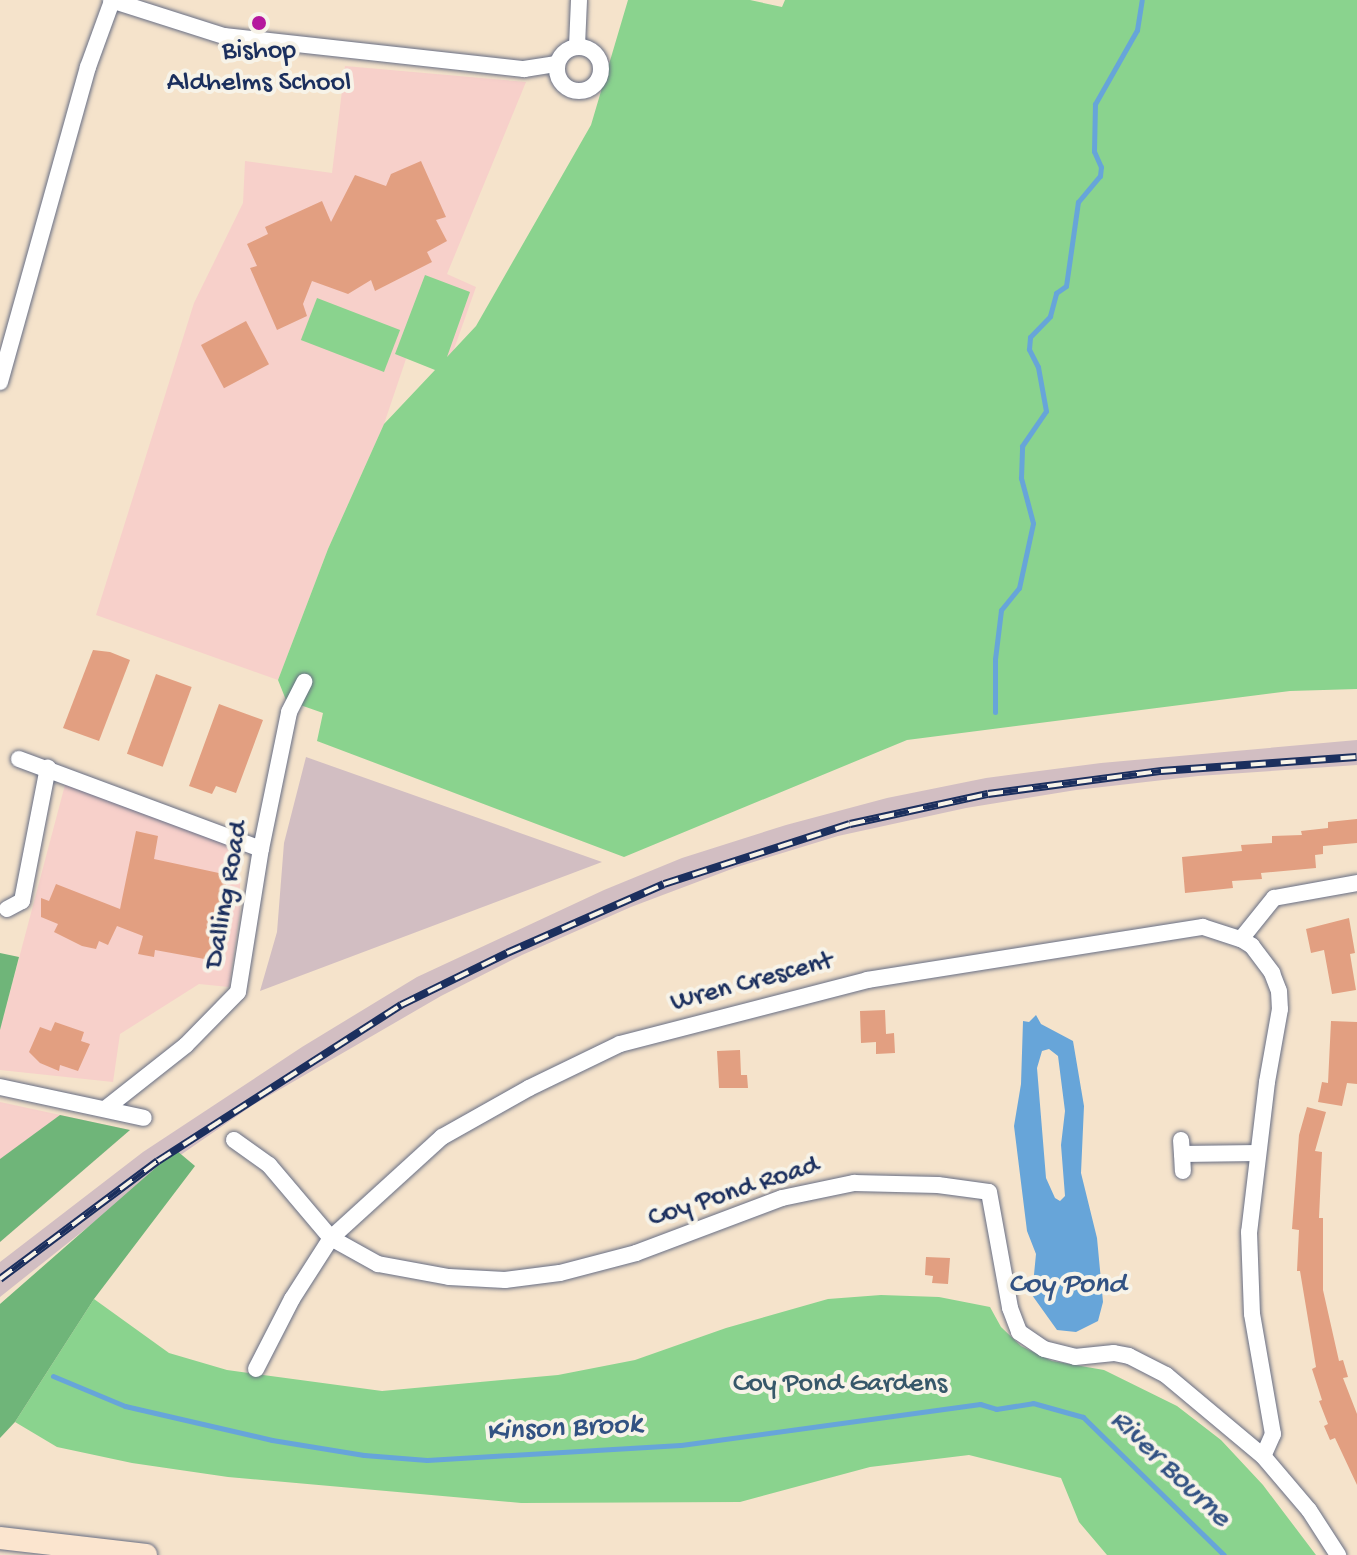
<!DOCTYPE html>
<html>
<head>
<meta charset="utf-8">
<style>
	body { margin:0 }
	#map { position:relative; width:1357px; height:1555px; overflow:hidden; background:#f5e3cb; font-family:"Gochi Hand",sans-serif }
	div>[style] { position:absolute }
	[style*='--x'] { left:calc(var(--x)*1px); top:calc(var(--y)*1px); width:calc(var(--w)*1px); rotate:calc(var(--a)*1deg) }
	.built>* { inset:0; background:#f7d0ca }
	.industrial>* { inset:0; background:#d2bec2 }
	.green>* { inset:0; background:#8ad38e; transform-origin:0 0 }
	.forest>* { inset:0; background:#6fb579 }
	.water>* { inset:0; background:#67a5d9 }
	.stream>* { height:5px; margin:-2.5px; padding:0 2.5px; transform-origin:2.5px; border-radius:2.5px; background:#67a5d9 }
	.building>* { inset:0; background:#e29f81; transform-origin:0 0 }
	.roads { filter:drop-shadow(0 0 2px #676e84) drop-shadow(0 0 2px #676e84) }
	.street>* { height:16px; margin:-8px; padding:0 8px; transform-origin:8px; border-radius:8px; background:#fff }
	.street>.ring { margin:-8px; padding:0; box-sizing:content-box; background:none; border:16px solid #fff; border-radius:50% }
	.secondary>* { height:22px; margin:-11px; padding:0 11px; transform-origin:11px; border-radius:11px; background:#fbe5cf }
	.rail>* { height:8px; margin-top:-4px; transform-origin:0; background:repeating-linear-gradient(90deg,#f7f3e8 0 15px,#1b2f5e 0 30px); box-sizing:border-box; border-block:2px solid #1b2f5e }
	.dots>* { width:22px; height:22px; translate:-50% -50%; box-sizing:border-box; border:4px solid #f7f3e8; border-radius:50% }
	span { translate:-50% -50%; white-space:nowrap; text-align:center; line-height:1.15; -webkit-text-stroke:8px #f7f3e8; paint-order:stroke }
	.poi-label { font-size:28px; color:#1b2f5e }
	.street-label { font-size:28px; color:#1b2f5e }
	.park-label { font-size:28px; color:#37586a }
	.water-label { font-size:30px; color:#325283; font-style:italic }
</style>
</head>
<body>
<div id="map">
	<div class="built">
		<div style="clip-path:polygon(345px 66px,526px 82px,447px 274px,476px 287px,447px 369px,407px 356px,384px 424px,328px 549px,278px 680px,96px 615px,194px 303px,243px 203px,245px 161px,332px 173px)"></div>
		<div style="clip-path:polygon(66px 781px,240px 850px,240px 912px,229px 987px,199px 984px,120px 1034px,113px 1082px,0 1070px,0 1030px)"></div>
		<div style="clip-path:polygon(0 1102px,130px 1130px,0 1242px)"></div>
	</div>
	<div class="industrial">
		<div style="clip-path:polygon(1357px 740px,1357px 765px,1198px 776px,1076px 790px,966px 808px,838px 836px,737px 867px,631px 907px,522px 955px,441px 996px,253px 1105px,166px 1165px,0 1297px,0 1262px,143px 1152px,302px 1047px,417px 977px,604px 890px,682px 858px,786px 825px,887px 798px,986px 778px,1101px 763px)"></div>
		<div style="clip-path:polygon(306px 757px,602px 862px,260px 991px,277px 932px,284px 843px)"></div>
	</div>
	<div class="green">
		<div style="clip-path:polygon(628px 0,750px 0,782px 7px,785px 0,1357px 0,1357px 689px,1290px 691px,907px 740px,624px 857px,317px 741px,323px 713px,286px 700px,278px 680px,328px 549px,384px 424px,435px 370px,395px 354px,425px 275px,470px 292px,447px 357px,476px 326px,591px 125px)"></div>
		<div style="left:317px;top:298px;width:89px;height:45px;rotate:21deg"></div>
		<div style="clip-path:polygon(881px 1295px,939px 1297px,990px 1307px,1001px 1327px,1021px 1346px,1052px 1361px,1104px 1370px,1177px 1406px,1221px 1440px,1263px 1485px,1316px 1555px,1107px 1555px,1079px 1522px,1061px 1478px,969px 1455px,870px 1467px,740px 1502px,521px 1503px,228px 1477px,132px 1463px,57px 1447px,15px 1422px,94px 1299px,169px 1353px,227px 1370px,382px 1391px,558px 1375px,635px 1360px,726px 1328px,828px 1299px)"></div>
	</div>
	<div class="forest">
		<div style="clip-path:polygon(0 953px,19px 957px,0 1030px)"></div>
		<div style="clip-path:polygon(60px 1115px,130px 1130px,0 1242px,0 1159px)"></div>
		<div style="clip-path:polygon(176px 1150px,195px 1166px,94px 1299px,15px 1422px,0 1438px,0 1304px)"></div>
	</div>
	<div class="water">
		<div style="clip-path:polygon(evenodd,1036px 1015px,1041px 1024px,1073px 1041px,1084px 1106px,1081px 1173px,1097px 1238px,1103px 1302px,1098px 1321px,1076px 1332px,1057px 1330px,1032px 1295px,1036px 1254px,1027px 1231px,1014px 1126px,1021px 1084px,1023px 1021px,1029px 1022px,1036px 1015px,1049px 1049px,1058px 1056px,1065px 1111px,1061px 1145px,1065px 1196px,1060px 1201px,1055px 1198px,1046px 1178px,1037px 1068px,1042px 1051px,1049px 1049px)"></div>
	</div>
	<div class="stream">
		<div style="--x:995;--y:712;--w:53;--a:-90"></div>
		<div style="--x:995;--y:659;--w:49;--a:-83"></div>
		<div style="--x:1001;--y:610;--w:28;--a:-51"></div>
		<div style="--x:1019;--y:588;--w:66;--a:-77.8"></div>
		<div style="--x:1033;--y:523;--w:47;--a:-104.9"></div>
		<div style="--x:1021;--y:478;--w:32;--a:-88"></div>
		<div style="--x:1022;--y:446;--w:42;--a:-55.6"></div>
		<div style="--x:1046;--y:411;--w:45;--a:-100.3"></div>
		<div style="--x:1038;--y:367;--w:20;--a:-117"></div>
		<div style="--x:1029;--y:349;--w:12;--a:-85"></div>
		<div style="--x:1030;--y:337;--w:29;--a:-46"></div>
		<div style="--x:1050;--y:316;--w:24;--a:-75"></div>
		<div style="--x:1056;--y:293;--w:12;--a:-35"></div>
		<div style="--x:1066;--y:286;--w:85;--a:-81.9"></div>
		<div style="--x:1078;--y:202;--w:34;--a:-50"></div>
		<div style="--x:1100;--y:176;--w:9;--a:-84"></div>
		<div style="--x:1101;--y:167;--w:17;--a:-114"></div>
		<div style="--x:1094;--y:151;--w:47;--a:-88.8"></div>
		<div style="--x:1095;--y:104;--w:85;--a:-60.4"></div>
		<div style="--x:1137;--y:30;--w:30;--a:-81"></div>
		<div style="--x:53;--y:1376;--w:78;--a:22.6"></div>
		<div style="--x:125;--y:1406;--w:151;--a:13"></div>
		<div style="--x:272;--y:1440;--w:93;--a:9.3"></div>
		<div style="--x:364;--y:1455;--w:63;--a:4.5"></div>
		<div style="--x:427;--y:1460;--w:254;--a:-3.4"></div>
		<div style="--x:681;--y:1445;--w:302;--a:-7.8"></div>
		<div style="--x:980;--y:1404;--w:17;--a:17"></div>
		<div style="--x:996;--y:1409;--w:37;--a:-9"></div>
		<div style="--x:1033;--y:1403;--w:52;--a:15.6"></div>
		<div style="--x:1083;--y:1417;--w:197;--a:44.4"></div>
	</div>
	<div class="building">
		<div style="clip-path:polygon(421px 161px,446px 217px,436px 220px,447px 241px,427px 252px,432px 262px,375px 291px,371px 280px,348px 294px,312px 281px,303px 304px,307px 316px,277px 330px,250px 268px,257px 266px,247px 244px,268px 234px,265px 227px,322px 201px,331px 222px,355px 175px,386px 186px,391px 174px)"></div>
		<div style="left:246px;top:321px;width:49px;height:51px;rotate:62deg"></div>
		<div style="clip-path:polygon(93px 650px,110px 652px,130px 660px,99px 741px,63px 728px)"></div>
		<div style="left:156px;top:674px;width:38px;height:85px;rotate:20deg"></div>
		<div style="clip-path:polygon(219px 704px,263px 720px,236px 793px,216px 786px,212px 794px,189px 786px)"></div>
		<div style="clip-path:polygon(1357px 819px,1357px 843px,1323px 846px,1323px 854px,1315px 855px,1316px 868px,1261px 873px,1262px 879px,1232px 881px,1233px 888px,1185px 893px,1182px 857px,1242px 851px,1241px 845px,1272px 843px,1272px 836px,1302px 835px,1301px 831px,1328px 828px,1328px 822px)"></div>
		<div style="clip-path:polygon(136px 831px,158px 836px,154px 859px,228px 875px,210px 960px,155px 950px,154px 957px,138px 954px,143px 936px,117px 926px,108px 945px,99px 941px,96px 949px,82px 946px,54px 932px,58px 924px,41px 917px,41px 898px,49px 901px,56px 884px,120px 909px)"></div>
		<div style="clip-path:polygon(1349px 918px,1355px 953px,1350px 954px,1356px 990px,1332px 994px,1324px 950px,1311px 953px,1306px 929px)"></div>
		<div style="clip-path:polygon(885px 1010px,886px 1034px,894px 1033px,895px 1053px,876px 1054px,876px 1042px,861px 1043px,860px 1011px)"></div>
		<div style="clip-path:polygon(1331px 1021px,1357px 1022px,1357px 1084px,1347px 1083px,1342px 1106px,1318px 1102px,1322px 1082px,1328px 1083px)"></div>
		<div style="clip-path:polygon(55px 1022px,84px 1032px,81px 1041px,90px 1044px,78px 1071px,60px 1065px,59px 1071px,40px 1063px,29px 1052px,40px 1027px,51px 1031px)"></div>
		<div style="clip-path:polygon(740px 1050px,741px 1075px,747px 1075px,748px 1088px,719px 1088px,717px 1051px)"></div>
		<div style="clip-path:polygon(1307px 1107px,1326px 1112px,1315px 1151px,1322px 1152px,1319px 1218px,1323px 1218px,1323px 1290px,1339px 1361px,1343px 1360px,1348px 1377px,1343px 1378px,1357px 1414px,1357px 1485px,1335px 1438px,1330px 1440px,1324px 1426px,1328px 1424px,1319px 1401px,1322px 1400px,1312px 1369px,1316px 1367px,1300px 1271px,1297px 1271px,1299px 1230px,1292px 1229px,1299px 1135px)"></div>
		<div style="clip-path:polygon(926px 1257px,950px 1258px,948px 1284px,932px 1283px,933px 1276px,925px 1275px)"></div>
	</div>
	<div class="roads">
		<div class="street">
			<div style="--x:111;--y:0;--w:119;--a:17.7"></div>
			<div style="--x:224;--y:36;--w:302;--a:6.3"></div>
			<div style="--x:524;--y:69;--w:33;--a:-9"></div>
			<div style="--x:577;--y:46;--w:46;--a:-87.5"></div>
			<div class="ring" style="left:557px;top:47px;width:28px;height:28px"></div>
			<div style="--x:0;--y:382;--w:327;--a:-74.4"></div>
			<div style="--x:88;--y:67;--w:70;--a:-70"></div>
			<div style="--x:19;--y:759;--w:258;--a:20.4"></div>
			<div style="--x:7;--y:909;--w:17;--a:-28"></div>
			<div style="--x:22;--y:901;--w:136;--a:-79"></div>
			<div style="--x:1241;--y:939;--w:53;--a:-51.2"></div>
			<div style="--x:1274;--y:898;--w:84;--a:-10.2"></div>
			<div style="--x:0;--y:1087;--w:147;--a:12.1"></div>
			<div style="--x:105;--y:1109;--w:103;--a:-38.3"></div>
			<div style="--x:186;--y:1045;--w:74;--a:-45.5"></div>
			<div style="--x:238;--y:992;--w:145;--a:-80.9"></div>
			<div style="--x:261;--y:849;--w:140;--a:-78.4"></div>
			<div style="--x:289;--y:712;--w:34;--a:-63"></div>
			<div style="--x:234;--y:1140;--w:43;--a:35.5"></div>
			<div style="--x:269;--y:1165;--w:96;--a:49.7"></div>
			<div style="--x:331;--y:1238;--w:54;--a:29"></div>
			<div style="--x:378;--y:1264;--w:72;--a:10.4"></div>
			<div style="--x:449;--y:1277;--w:56;--a:3.1"></div>
			<div style="--x:505;--y:1280;--w:55;--a:-7.3"></div>
			<div style="--x:560;--y:1273;--w:79;--a:-14.7"></div>
			<div style="--x:636;--y:1253;--w:156;--a:-20.6"></div>
			<div style="--x:782;--y:1198;--w:74;--a:-11.8"></div>
			<div style="--x:854;--y:1183;--w:84;--a:1.4"></div>
			<div style="--x:938;--y:1185;--w:51;--a:7.8"></div>
			<div style="--x:989;--y:1192;--w:118;--a:79.7"></div>
			<div style="--x:1010;--y:1308;--w:26;--a:69"></div>
			<div style="--x:1019;--y:1332;--w:30;--a:34"></div>
			<div style="--x:1044;--y:1349;--w:32;--a:14"></div>
			<div style="--x:1075;--y:1357;--w:39;--a:-6"></div>
			<div style="--x:1114;--y:1353;--w:15;--a:11"></div>
			<div style="--x:1129;--y:1356;--w:42;--a:27.2"></div>
			<div style="--x:1166;--y:1375;--w:126;--a:39.9"></div>
			<div style="--x:1263;--y:1456;--w:71;--a:49.6"></div>
			<div style="--x:1309;--y:1510;--w:54;--a:57.2"></div>
			<div style="--x:1181;--y:1140;--w:14;--a:86"></div>
			<div style="--x:1182;--y:1154;--w:76;--a:-0.8"></div>
			<div style="--x:1182;--y:1154;--w:17;--a:87"></div>
			<div style="--x:256;--y:1369;--w:79;--a:-62.8"></div>
			<div style="--x:292;--y:1299;--w:72;--a:-57.4"></div>
			<div style="--x:331;--y:1238;--w:150;--a:-42.3"></div>
			<div style="--x:442;--y:1137;--w:100;--a:-29.4"></div>
			<div style="--x:529;--y:1088;--w:101;--a:-25.8"></div>
			<div style="--x:620;--y:1044;--w:255;--a:-14.5"></div>
			<div style="--x:867;--y:980;--w:340;--a:-9"></div>
			<div style="--x:1203;--y:927;--w:40;--a:18"></div>
			<div style="--x:1241;--y:939;--w:13;--a:32"></div>
			<div style="--x:1252;--y:946;--w:34;--a:53"></div>
			<div style="--x:1272;--y:973;--w:19;--a:69"></div>
			<div style="--x:1279;--y:991;--w:18;--a:87"></div>
			<div style="--x:1280;--y:1009;--w:74;--a:100.1"></div>
			<div style="--x:1267;--y:1082;--w:151;--a:96.8"></div>
			<div style="--x:1249;--y:1232;--w:82;--a:87.9"></div>
			<div style="--x:1252;--y:1314;--w:122;--a:80.1"></div>
			<div style="--x:1273;--y:1434;--w:24;--a:114"></div>
		</div>
		<div class="secondary">
			<div style="--x:0;--y:1538;--w:147;--a:6.6"></div>
		</div>
	</div>
	<div class="rail">
		<div style="--x:0;--y:1279;--w:197;--a:-36.8"></div>
		<div style="--x:158;--y:1161;--w:289;--a:-32.7"></div>
		<div style="--x:401;--y:1005;--w:118;--a:-26.1"></div>
		<div style="--x:507;--y:953;--w:171;--a:-23.7"></div>
		<div style="--x:664;--y:884;--w:195;--a:-17.9"></div>
		<div style="--x:850;--y:824;--w:141;--a:-12.3"></div>
		<div style="--x:988;--y:794;--w:175;--a:-7.6"></div>
		<div style="--x:1161;--y:771;--w:196;--a:-4.1"></div>
	</div>
	<div class="dots">
		<div style="left:259px;top:23px;background:#b5179e"></div>
	</div>
	<div class="poi-label">
		<span style="left:259px;top:68px">Bishop<br>Aldhelms School</span>
	</div>
	<div class="street-label">
		<span style="left:228px;top:895px;rotate:-80deg">Dalling Road</span>
		<span style="left:752px;top:983px;rotate:-15deg">Wren Crescent</span>
		<span style="left:734px;top:1193px;rotate:-18deg">Coy Pond Road</span>
	</div>
	<div class="park-label">
		<span style="left:840px;top:1385px">Coy Pond Gardens</span>
	</div>
	<div class="water-label">
		<span style="left:1067px;top:1286px">Coy Pond</span>
		<span style="left:564px;top:1430px;rotate:-3deg">Kinson Brook</span>
		<span style="left:1169px;top:1470px;rotate:44deg">River Bourne</span>
	</div>
</div>
</body>
</html>
